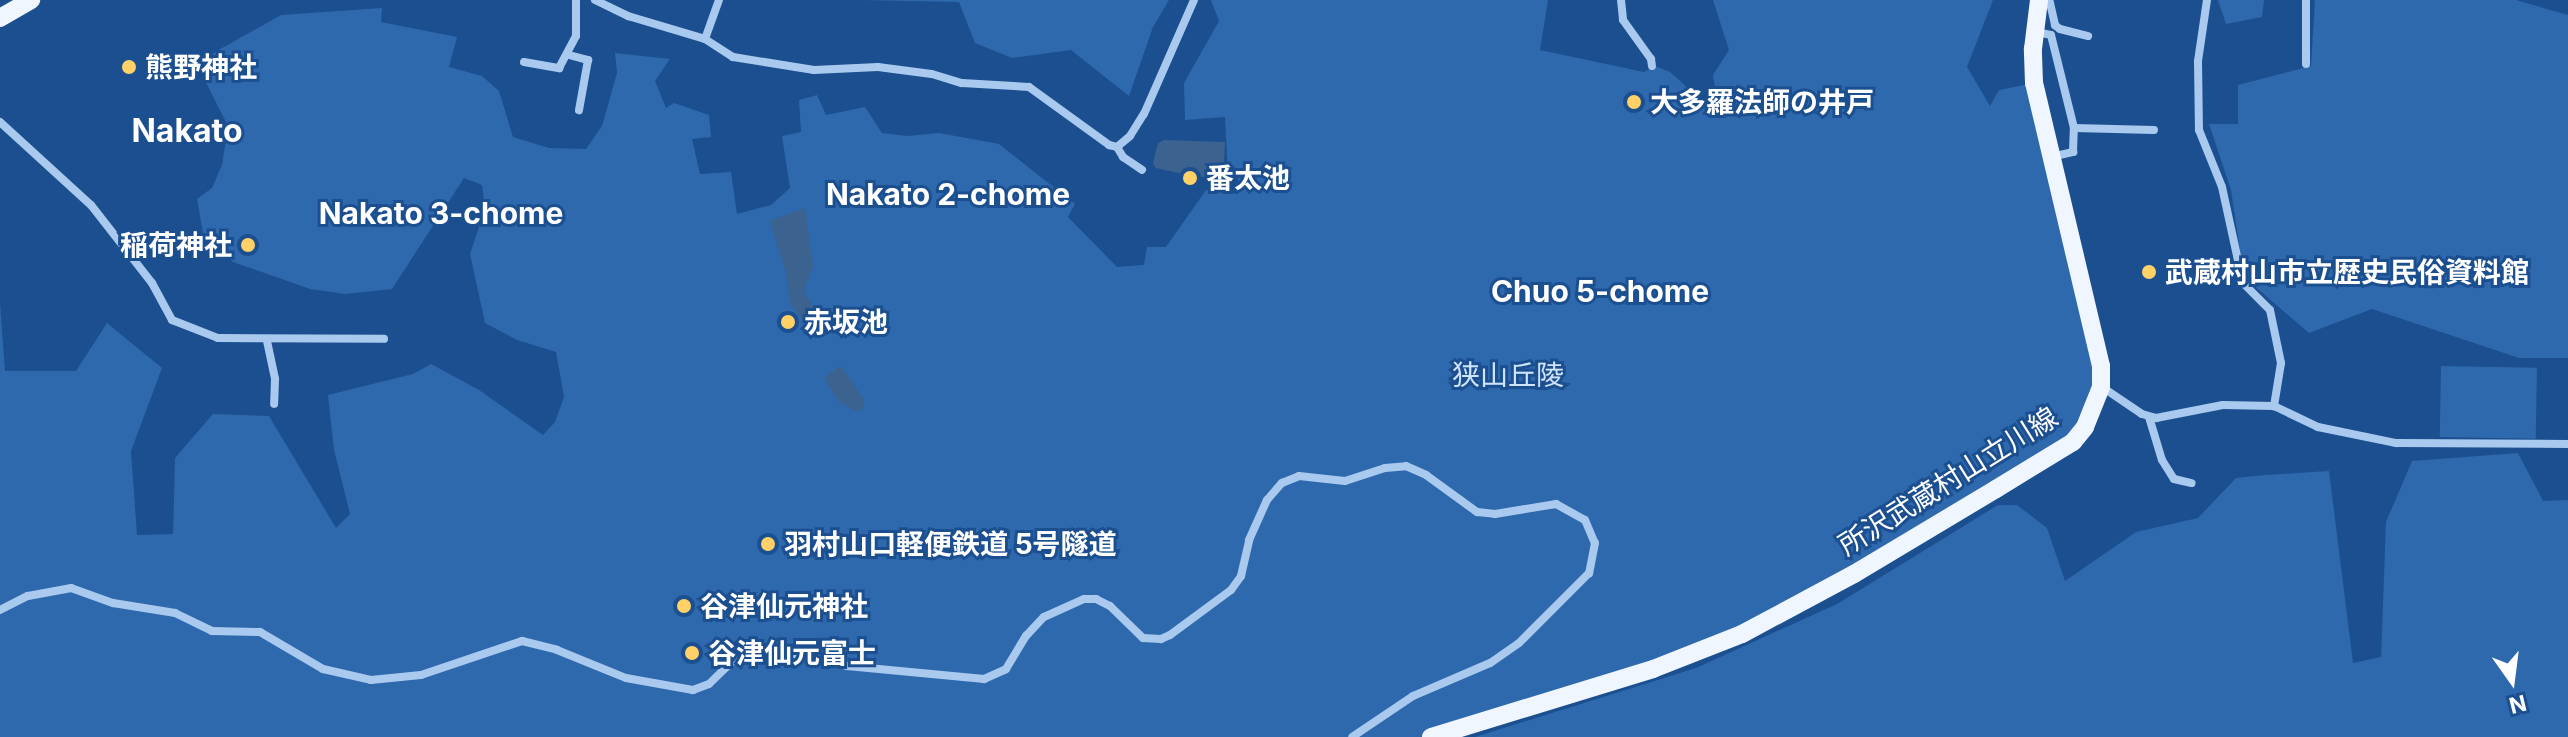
<!DOCTYPE html>
<html>
<head>
<meta charset="utf-8">
<style>
	body { margin:0 }
	#map { position:relative; width:2568px; height:737px; overflow:hidden; background:#1b4f8f; font-family:Inter,"Noto Sans JP",sans-serif }
	div>[style] { position:absolute }
	[style*='--x'] { left:calc(var(--x)*1px); top:calc(var(--y)*1px); width:calc(var(--w)*1px); rotate:calc(var(--a)*1deg) }
	.green>* { inset:0; background:#2e69ad; transform-origin:0 0 }
	.water>* { inset:0; background:#3c6290 }
	.street>* { height:8px; margin:-4px; padding:0 4px; transform-origin:4px; border-radius:4px; background:#a9c9ee }
	.primary>* { height:18px; margin:-9px; padding:0 9px; transform-origin:9px; border-radius:9px; background:#f0f6ff }
	.dots>* { width:22px; height:22px; translate:-50% -50%; box-sizing:border-box; border:4px solid #1b4f8f; border-radius:50% }
	span { translate:-50% -50%; white-space:nowrap; text-align:center; line-height:1.15; -webkit-text-stroke:6px #1b4f8f; paint-order:stroke }
	.poi-label { font-size:28px; color:#fff; font-weight:700 }
	.left { translate:0 -50%; text-align:left }
	.right { translate:-100% -50%; text-align:right }
	.park-label { font-size:28px; color:#cfe3fa }
	.street-label { font-size:28px; color:#fff }
	.neighbourhood-label { font-size:30px; color:#fff; font-weight:700 }
	.quarter-label { font-size:32px; color:#fff; font-weight:700 }
	.north { position:absolute; left:2472px; top:641px; width:80px; height:80px; -webkit-text-stroke:6px #1b4f8f; paint-order:stroke; rotate:166deg; font-size:22px; font-weight:700; line-height:32px; text-align:center; color:#fff }
	.north::after { content:''; display:block; margin:auto; width:28px; height:36px; background:#fff; clip-path:polygon(50% 0,100% 100%,50% 72%,0 100%) }
</style>
</head>
<body>
<div id="map">
	<div class="green">
		<div style="clip-path:polygon(860px 0,1169px 0,1153px 27px,1129px 96px,1071px 50px,1012px 58px,975px 43px,959px 2px)"></div>
		<div style="clip-path:polygon(1211px 0,1548px 0,1540px 50px,1644px 72px,1655px 66px,1670px 72px,1709px 107px,1718px 104px,1713px 75px,1729px 50px,1713px 0,1993px 0,1967px 67px,1990px 106px,1999px 90px,2034px 83px,2101px 366px,2085px 427px,1742px 634px,1431px 737px,0 737px,0 303px,5px 371px,76px 371px,107px 323px,162px 368px,131px 451px,137px 535px,173px 534px,175px 458px,213px 414px,269px 416px,336px 528px,350px 514px,334px 450px,328px 395px,413px 374px,431px 364px,479px 390px,543px 435px,555px 422px,564px 397px,556px 352px,517px 340px,485px 323px,470px 254px,485px 209px,482px 185px,464px 178px,392px 289px,345px 294px,310px 289px,233px 262px,203px 233px,197px 199px,212px 188px,222px 165px,228px 126px,198px 67px,215px 52px,281px 15px,382px 8px,381px 22px,457px 37px,449px 67px,482px 76px,499px 91px,513px 137px,549px 148px,586px 149px,602px 126px,617px 73px,615px 53px,670px 59px,655px 81px,666px 108px,674px 103px,709px 115px,711px 137px,692px 139px,700px 174px,731px 172px,737px 214px,771px 205px,790px 188px,782px 136px,801px 132px,799px 100px,817px 95px,826px 115px,865px 107px,882px 133px,907px 136px,939px 133px,999px 144px,1075px 204px,1068px 217px,1117px 267px,1144px 265px,1147px 247px,1166px 247px,1206px 190px,1238px 194px,1238px 178px,1228px 177px,1225px 117px,1185px 120px,1184px 83px,1219px 21px)"></div>
		<div style="clip-path:polygon(2218px 0,2264px 0,2262px 17px,2226px 24px)"></div>
		<div style="clip-path:polygon(2315px 0,2516px 0,2568px 15px,2568px 358px,2519px 358px,2372px 309px,2309px 333px,2244px 277px,2231px 190px,2209px 124px,2238px 124px,2238px 85px,2311px 66px)"></div>
		<div style="left:2441px;top:366px;width:96px;height:71px;rotate:1deg"></div>
		<div style="clip-path:polygon(2518px 453px,2543px 501px,2568px 500px,2568px 737px,1475px 737px,1696px 668px,1837px 604px,1998px 505px,2017px 505px,2047px 528px,2065px 581px,2136px 532px,2198px 518px,2236px 478px,2265px 475px,2329px 471px,2353px 663px,2381px 657px,2386px 522px,2412px 461px)"></div>
	</div>
	<div class="water">
		<div style="clip-path:polygon(1164px 140px,1225px 142px,1223px 183px,1156px 168px,1153px 163px,1158px 143px)"></div>
		<div style="clip-path:polygon(805px 208px,813px 266px,804px 291px,815px 310px,801px 319px,790px 303px,786px 273px,770px 221px)"></div>
		<div style="clip-path:polygon(841px 366px,864px 400px,862px 410px,855px 411px,838px 401px,824px 377px)"></div>
	</div>
	<div class="street">
		<div style="--x:595;--y:0;--w:37;--a:26"></div>
		<div style="--x:628;--y:16;--w:80;--a:16.6"></div>
		<div style="--x:705;--y:39;--w:33;--a:33"></div>
		<div style="--x:733;--y:57;--w:82;--a:9.1"></div>
		<div style="--x:814;--y:70;--w:64;--a:-2.7"></div>
		<div style="--x:878;--y:67;--w:54;--a:7.4"></div>
		<div style="--x:932;--y:74;--w:31;--a:17"></div>
		<div style="--x:962;--y:83;--w:67;--a:3.4"></div>
		<div style="--x:1029;--y:87;--w:99;--a:35.9"></div>
		<div style="--x:1109;--y:145;--w:8;--a:14"></div>
		<div style="--x:1117;--y:147;--w:12;--a:59"></div>
		<div style="--x:1123;--y:157;--w:23;--a:34"></div>
		<div style="--x:1621;--y:0;--w:20;--a:84"></div>
		<div style="--x:1623;--y:20;--w:48;--a:54.3"></div>
		<div style="--x:1651;--y:59;--w:7;--a:82"></div>
		<div style="--x:2207;--y:0;--w:62;--a:98.4"></div>
		<div style="--x:2198;--y:61;--w:69;--a:89.2"></div>
		<div style="--x:2199;--y:130;--w:61;--a:68"></div>
		<div style="--x:2222;--y:187;--w:98;--a:77.7"></div>
		<div style="--x:2243;--y:283;--w:38;--a:45"></div>
		<div style="--x:2270;--y:310;--w:54;--a:78.3"></div>
		<div style="--x:2281;--y:363;--w:44;--a:99.2"></div>
		<div style="--x:2040;--y:1;--w:10;--a:11"></div>
		<div style="--x:2050;--y:3;--w:23;--a:77"></div>
		<div style="--x:2055;--y:25;--w:6;--a:39"></div>
		<div style="--x:2060;--y:29;--w:29;--a:14"></div>
		<div style="--x:2036;--y:32;--w:15;--a:11"></div>
		<div style="--x:2051;--y:35;--w:96;--a:76.1"></div>
		<div style="--x:2074;--y:128;--w:80;--a:1.4"></div>
		<div style="--x:705;--y:39;--w:41;--a:-70.3"></div>
		<div style="--x:569;--y:55;--w:20;--a:15"></div>
		<div style="--x:588;--y:60;--w:51;--a:100.2"></div>
		<div style="--x:524;--y:62;--w:36;--a:10"></div>
		<div style="--x:559;--y:68;--w:36;--a:-62"></div>
		<div style="--x:576;--y:36;--w:36;--a:-90"></div>
		<div style="--x:2306;--y:64;--w:64;--a:-90"></div>
		<div style="--x:0;--y:122;--w:123;--a:42.4"></div>
		<div style="--x:91;--y:205;--w:99;--a:52"></div>
		<div style="--x:152;--y:283;--w:42;--a:61.6"></div>
		<div style="--x:172;--y:320;--w:49;--a:21.4"></div>
		<div style="--x:218;--y:338;--w:166;--a:0.3"></div>
		<div style="--x:1117;--y:147;--w:17;--a:-40"></div>
		<div style="--x:1130;--y:136;--w:26;--a:-58"></div>
		<div style="--x:1144;--y:114;--w:124;--a:-66.3"></div>
		<div style="--x:2051;--y:157;--w:23;--a:-13"></div>
		<div style="--x:2073;--y:152;--w:24;--a:-88"></div>
		<div style="--x:267;--y:341;--w:39;--a:78"></div>
		<div style="--x:275;--y:379;--w:25;--a:92"></div>
		<div style="--x:2102;--y:387;--w:48;--a:34"></div>
		<div style="--x:2142;--y:414;--w:15;--a:16"></div>
		<div style="--x:2156;--y:418;--w:68;--a:-11"></div>
		<div style="--x:2223;--y:405;--w:51;--a:1.1"></div>
		<div style="--x:2274;--y:406;--w:49;--a:25.5"></div>
		<div style="--x:2318;--y:427;--w:80;--a:11.6"></div>
		<div style="--x:2396;--y:443;--w:172;--a:0.3"></div>
		<div style="--x:2149;--y:417;--w:45;--a:73.2"></div>
		<div style="--x:2162;--y:460;--w:22;--a:58"></div>
		<div style="--x:2174;--y:479;--w:18;--a:13"></div>
		<div style="--x:0;--y:610;--w:31;--a:-27"></div>
		<div style="--x:28;--y:596;--w:44;--a:-10.5"></div>
		<div style="--x:71;--y:588;--w:45;--a:19.7"></div>
		<div style="--x:113;--y:603;--w:63;--a:9.2"></div>
		<div style="--x:175;--y:613;--w:41;--a:25.9"></div>
		<div style="--x:212;--y:631;--w:48;--a:1.2"></div>
		<div style="--x:260;--y:632;--w:73;--a:30.4"></div>
		<div style="--x:323;--y:669;--w:49;--a:12.9"></div>
		<div style="--x:371;--y:680;--w:50;--a:-5.7"></div>
		<div style="--x:421;--y:675;--w:107;--a:-18.6"></div>
		<div style="--x:522;--y:641;--w:36;--a:14"></div>
		<div style="--x:557;--y:650;--w:74;--a:22.1"></div>
		<div style="--x:626;--y:678;--w:68;--a:10.2"></div>
		<div style="--x:693;--y:690;--w:17;--a:-21"></div>
		<div style="--x:709;--y:684;--w:49;--a:-44.2"></div>
		<div style="--x:744;--y:650;--w:19;--a:-9"></div>
		<div style="--x:763;--y:647;--w:86;--a:12.7"></div>
		<div style="--x:847;--y:666;--w:138;--a:5.4"></div>
		<div style="--x:984;--y:679;--w:24;--a:-24"></div>
		<div style="--x:1006;--y:669;--w:39;--a:-59"></div>
		<div style="--x:1026;--y:636;--w:26;--a:-47"></div>
		<div style="--x:1044;--y:617;--w:44;--a:-24.2"></div>
		<div style="--x:1084;--y:599;--w:12;--a:0"></div>
		<div style="--x:1096;--y:599;--w:16;--a:27"></div>
		<div style="--x:1110;--y:606;--w:46;--a:44.1"></div>
		<div style="--x:1143;--y:638;--w:18;--a:3"></div>
		<div style="--x:1161;--y:639;--w:10;--a:-24"></div>
		<div style="--x:1170;--y:635;--w:76;--a:-36.4"></div>
		<div style="--x:1231;--y:590;--w:17;--a:-54"></div>
		<div style="--x:1241;--y:576;--w:37;--a:-77"></div>
		<div style="--x:1249;--y:540;--w:44;--a:-65.8"></div>
		<div style="--x:1267;--y:500;--w:23;--a:-49"></div>
		<div style="--x:1282;--y:483;--w:18;--a:-22"></div>
		<div style="--x:1299;--y:476;--w:46;--a:6.2"></div>
		<div style="--x:1345;--y:481;--w:42;--a:-18"></div>
		<div style="--x:1385;--y:468;--w:21;--a:-5"></div>
		<div style="--x:1406;--y:466;--w:22;--a:24"></div>
		<div style="--x:1426;--y:475;--w:63;--a:36"></div>
		<div style="--x:1477;--y:512;--w:18;--a:6"></div>
		<div style="--x:1495;--y:514;--w:62;--a:-9.3"></div>
		<div style="--x:1556;--y:504;--w:33;--a:29"></div>
		<div style="--x:1585;--y:520;--w:25;--a:67"></div>
		<div style="--x:1595;--y:543;--w:31;--a:101"></div>
		<div style="--x:1589;--y:573;--w:99;--a:135"></div>
		<div style="--x:1519;--y:643;--w:35;--a:145"></div>
		<div style="--x:1490;--y:663;--w:84;--a:156.8"></div>
		<div style="--x:1413;--y:696;--w:73;--a:146.1"></div>
	</div>
	<div class="primary">
		<div style="--x:0;--y:18;--w:36;--a:-30"></div>
		<div style="--x:1431;--y:737;--w:232;--a:-17"></div>
		<div style="--x:1653;--y:669;--w:96;--a:-21.5"></div>
		<div style="--x:1742;--y:634;--w:127;--a:-28.2"></div>
		<div style="--x:1854;--y:574;--w:165;--a:-30.9"></div>
		<div style="--x:1996;--y:489;--w:90;--a:-31.4"></div>
		<div style="--x:2073;--y:442;--w:19;--a:-51"></div>
		<div style="--x:2085;--y:427;--w:43;--a:-68.2"></div>
		<div style="--x:2101;--y:387;--w:21;--a:-90"></div>
		<div style="--x:2101;--y:366;--w:291;--a:-103.3"></div>
		<div style="--x:2034;--y:83;--w:34;--a:-92"></div>
		<div style="--x:2033;--y:49;--w:49;--a:-83"></div>
	</div>
	<div class="dots">
		<div style="left:129px;top:67px;background:#ffd166"></div>
		<div style="left:1634px;top:102px;background:#ffd166"></div>
		<div style="left:1190px;top:178px;background:#ffd166"></div>
		<div style="left:248px;top:245px;background:#ffd166"></div>
		<div style="left:2149px;top:272px;background:#ffd166"></div>
		<div style="left:788px;top:322px;background:#ffd166"></div>
		<div style="left:768px;top:544px;background:#ffd166"></div>
		<div style="left:684px;top:606px;background:#ffd166"></div>
		<div style="left:692px;top:653px;background:#ffd166"></div>
	</div>
	<div class="poi-label">
		<span class="left" style="left:145px;top:67px">熊野神社</span>
		<span class="left" style="left:1650px;top:102px">大多羅法師の井戸</span>
		<span class="left" style="left:1206px;top:178px">番太池</span>
		<span class="right" style="left:232px;top:245px">稲荷神社</span>
		<span class="left" style="left:2165px;top:272px">武蔵村山市立歴史民俗資料館</span>
		<span class="left" style="left:804px;top:322px">赤坂池</span>
		<span class="left" style="left:784px;top:544px">羽村山口軽便鉄道 5号隧道</span>
		<span class="left" style="left:700px;top:606px">谷津仙元神社</span>
		<span class="left" style="left:708px;top:653px">谷津仙元富士</span>
	</div>
	<div class="park-label">
		<span style="left:1508px;top:375px">狭山丘陵</span>
	</div>
	<div class="street-label">
		<span style="left:1948px;top:481px;rotate:-32deg">所沢武蔵村山立川線</span>
	</div>
	<div class="neighbourhood-label">
		<span style="left:948px;top:194px">Nakato 2-chome</span>
		<span style="left:441px;top:213px">Nakato 3-chome</span>
		<span style="left:1600px;top:291px">Chuo 5-chome</span>
	</div>
	<div class="quarter-label">
		<span style="left:187px;top:131px">Nakato</span>
	</div>
	<div class="north">N</div>
</div>
</body>
</html>
